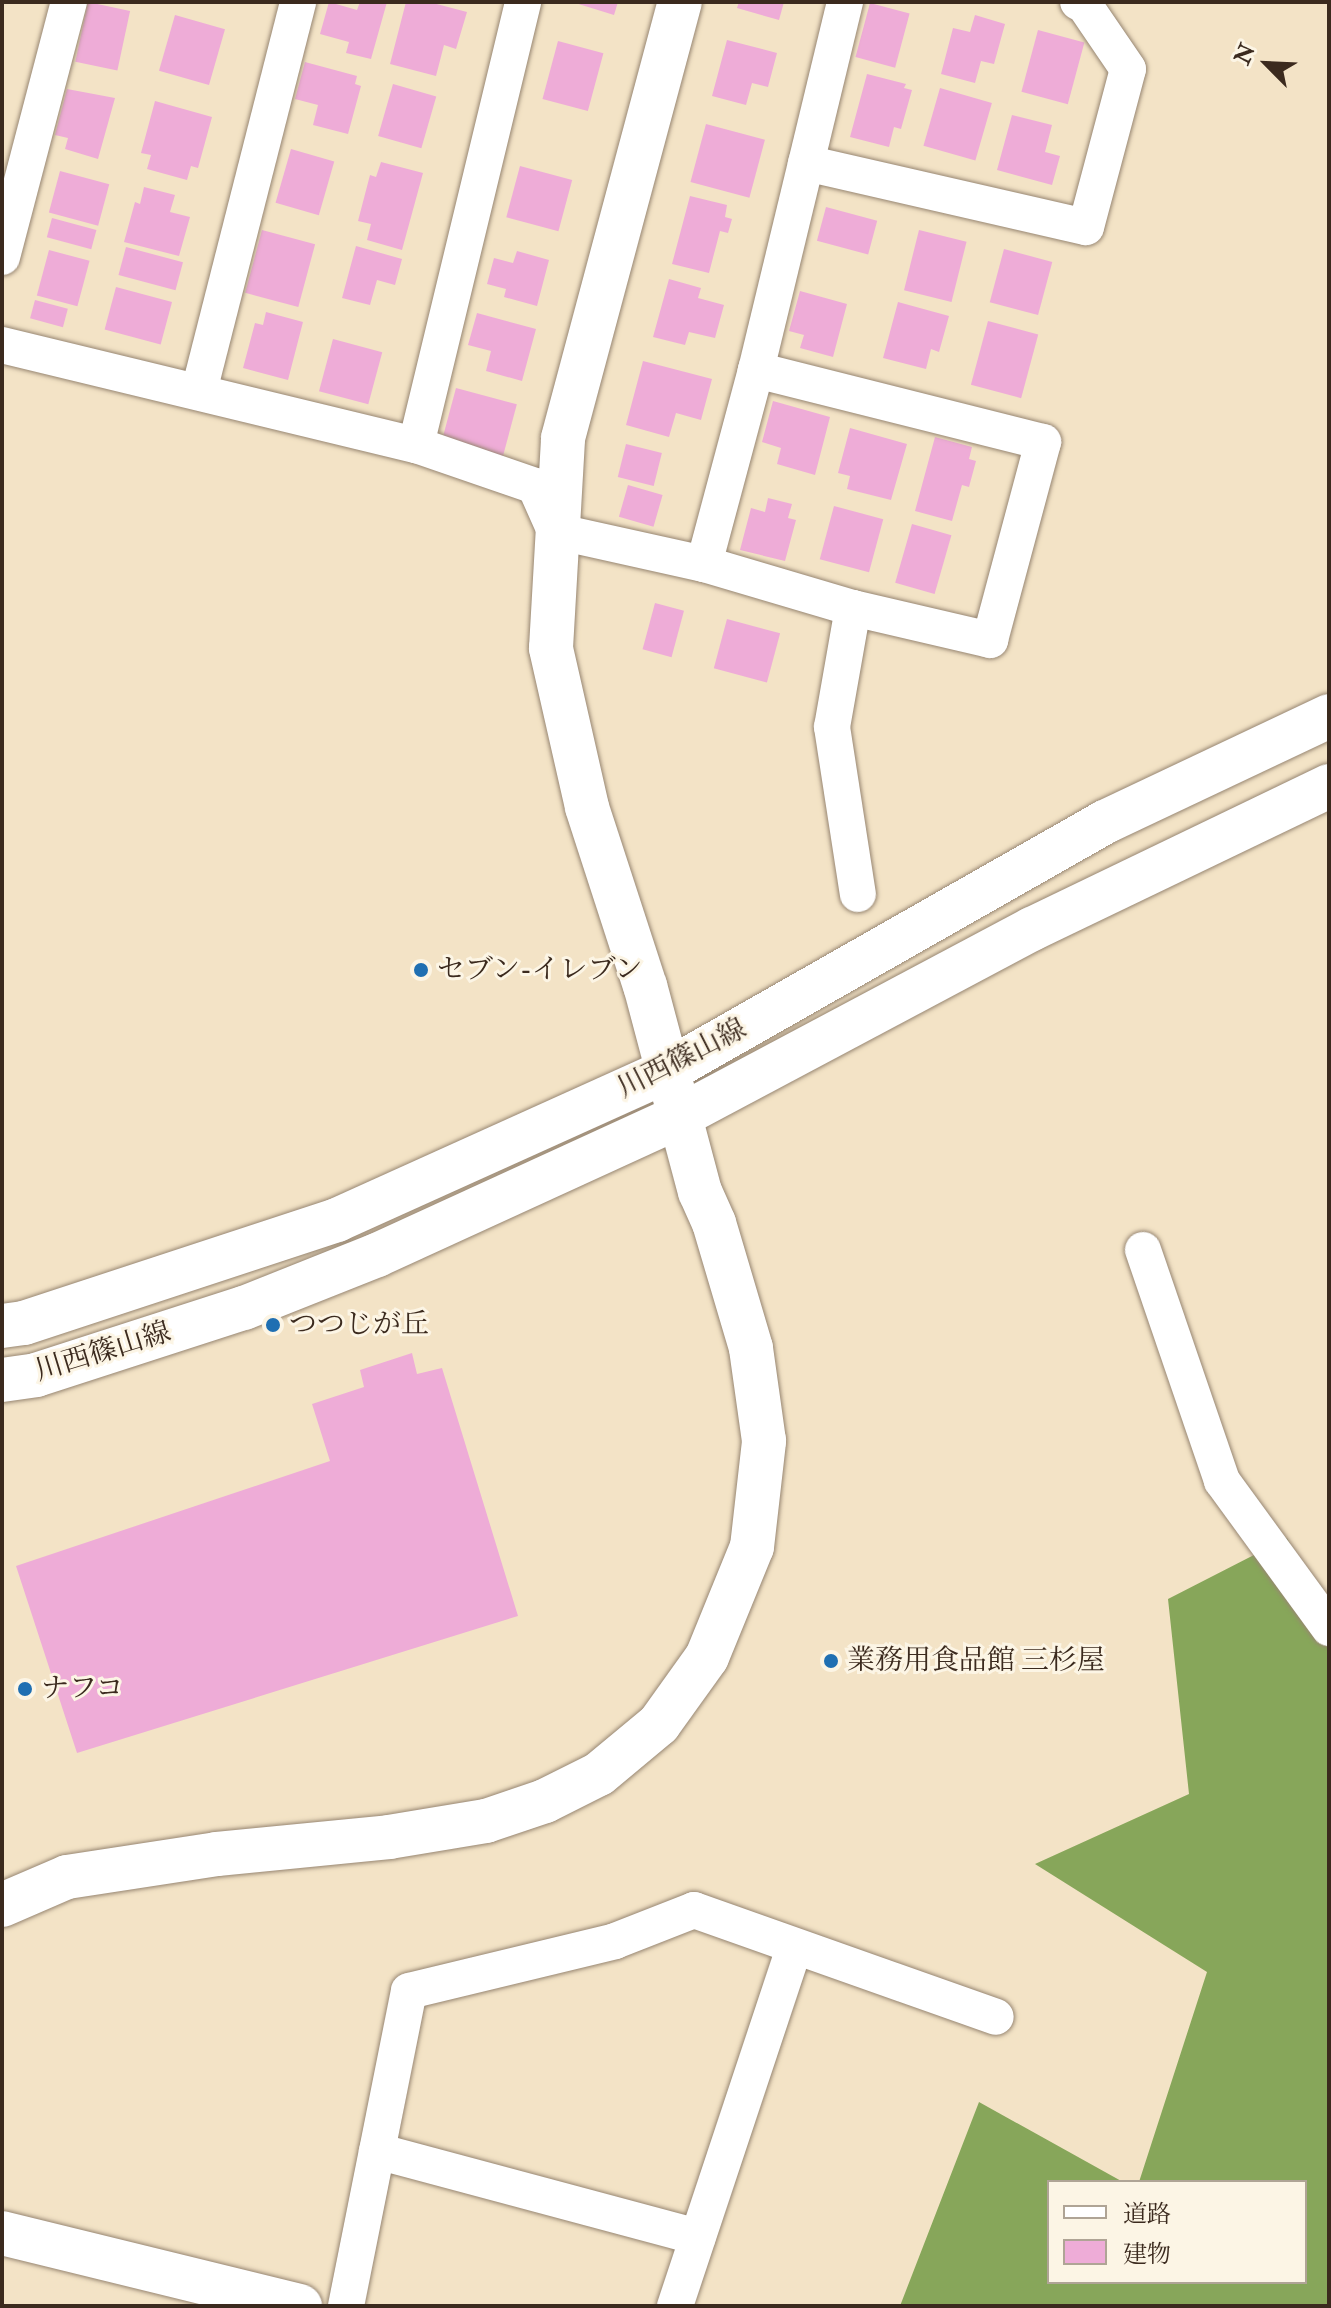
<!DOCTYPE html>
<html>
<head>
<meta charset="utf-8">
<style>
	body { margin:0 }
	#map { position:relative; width:1331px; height:2308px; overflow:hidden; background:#f3e3c6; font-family:"IM FELL Double Pica","Noto Serif JP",serif }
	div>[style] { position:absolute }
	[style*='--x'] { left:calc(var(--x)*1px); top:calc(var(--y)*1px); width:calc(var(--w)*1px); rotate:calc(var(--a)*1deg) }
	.forest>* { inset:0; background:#87a65a }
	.building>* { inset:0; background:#eeacd7; transform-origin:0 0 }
	.roads { filter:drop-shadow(0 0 2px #978672) drop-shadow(0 0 2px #978672) }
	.minor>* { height:36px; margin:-18px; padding:0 18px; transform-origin:18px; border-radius:18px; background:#fff }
	.tertiary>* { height:44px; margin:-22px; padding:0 22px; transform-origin:22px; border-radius:22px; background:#fff }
	.primary>* { height:44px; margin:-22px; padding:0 22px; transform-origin:22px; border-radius:22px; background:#fff }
	.dots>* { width:22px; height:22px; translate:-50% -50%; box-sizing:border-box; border:4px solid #fcf5e5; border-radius:50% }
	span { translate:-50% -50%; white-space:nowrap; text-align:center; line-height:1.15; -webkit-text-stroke:6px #fcf5e5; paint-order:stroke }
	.poi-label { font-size:28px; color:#3b2a1e }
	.left { translate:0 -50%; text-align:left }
	.street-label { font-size:28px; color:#3b2a1e }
	.frame { position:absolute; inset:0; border:4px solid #3b2a1e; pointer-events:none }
	.legend { position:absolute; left:1047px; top:2180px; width:260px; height:104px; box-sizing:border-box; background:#fcf5e5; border:2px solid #afa495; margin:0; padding:10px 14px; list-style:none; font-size:24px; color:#3b2a1e }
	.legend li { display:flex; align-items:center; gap:16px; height:40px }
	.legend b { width:40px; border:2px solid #afa495 }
	.north { position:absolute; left:1227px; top:24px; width:80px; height:80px; -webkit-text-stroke:6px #fcf5e5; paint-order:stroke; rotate:294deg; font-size:22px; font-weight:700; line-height:32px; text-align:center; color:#3b2a1e }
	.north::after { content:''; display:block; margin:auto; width:28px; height:36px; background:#3b2a1e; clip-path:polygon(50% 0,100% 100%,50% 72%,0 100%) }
</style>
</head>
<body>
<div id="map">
	<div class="forest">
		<div style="clip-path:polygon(1287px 1538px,1329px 1617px,1329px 2306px,900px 2306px,979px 2102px,1123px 2182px,1049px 2182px,1049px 2282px,1305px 2282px,1305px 2182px,1139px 2182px,1207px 1972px,1035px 1864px,1189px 1794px,1168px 1599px)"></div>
	</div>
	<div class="building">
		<div style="left:88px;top:2px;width:43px;height:61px;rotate:12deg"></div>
		<div style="clip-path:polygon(329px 2px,357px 10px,360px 2px,387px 2px,371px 59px,346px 53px,349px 42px,320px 34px)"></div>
		<div style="clip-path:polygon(406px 2px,429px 2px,467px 12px,456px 49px,444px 45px,436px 76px,390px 64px)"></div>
		<div style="clip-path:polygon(572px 2px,618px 2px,614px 15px)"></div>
		<div style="clip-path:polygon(739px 2px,784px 2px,779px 20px,737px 8px)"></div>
		<div style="left:870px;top:3px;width:41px;height:56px;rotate:15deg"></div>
		<div style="left:175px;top:15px;width:52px;height:58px;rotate:16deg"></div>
		<div style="clip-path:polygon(975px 15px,1005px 24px,994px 64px,981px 61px,975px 83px,941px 74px,953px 28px,970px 32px)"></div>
		<div style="left:1038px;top:30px;width:48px;height:64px;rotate:15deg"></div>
		<div style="clip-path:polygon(727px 40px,777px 53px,768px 87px,752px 83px,746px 105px,712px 96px)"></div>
		<div style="left:558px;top:41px;width:47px;height:60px;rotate:15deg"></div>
		<div style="clip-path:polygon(305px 62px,357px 76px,355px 84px,361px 86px,348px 134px,313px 125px,318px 105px,295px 99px)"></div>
		<div style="clip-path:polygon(867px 74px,906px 84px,904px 88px,912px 90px,901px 129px,894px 127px,889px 147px,850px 137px)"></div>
		<div style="left:393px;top:84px;width:45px;height:54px;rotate:16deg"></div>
		<div style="left:940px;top:88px;width:54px;height:60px;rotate:16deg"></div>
		<div style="clip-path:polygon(67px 89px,115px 98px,98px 159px,65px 149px,68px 138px,55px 135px)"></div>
		<div style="clip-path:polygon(155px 101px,212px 117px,198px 168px,191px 166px,187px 180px,147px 169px,151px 155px,141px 153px)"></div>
		<div style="clip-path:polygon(1012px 115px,1052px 125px,1045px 152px,1060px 156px,1052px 185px,997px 170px)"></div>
		<div style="left:706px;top:124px;width:61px;height:60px;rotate:15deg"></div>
		<div style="left:291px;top:149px;width:45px;height:56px;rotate:16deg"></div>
		<div style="clip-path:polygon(381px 162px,423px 173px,402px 250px,367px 240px,371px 224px,358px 221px,370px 175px,376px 177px)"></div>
		<div style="left:520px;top:166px;width:54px;height:53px;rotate:15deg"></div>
		<div style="left:60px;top:171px;width:51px;height:43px;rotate:15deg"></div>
		<div style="clip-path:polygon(144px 187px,175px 195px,170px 212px,190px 217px,179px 256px,124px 242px,135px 202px,140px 204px)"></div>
		<div style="clip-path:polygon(690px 196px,727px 205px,725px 217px,732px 219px,728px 233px,720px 231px,709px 273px,672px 264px)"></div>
		<div style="left:826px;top:207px;width:53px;height:35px;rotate:15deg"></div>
		<div style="left:52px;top:218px;width:46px;height:20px;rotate:15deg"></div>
		<div style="left:262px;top:230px;width:55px;height:65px;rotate:15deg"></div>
		<div style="left:919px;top:230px;width:49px;height:62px;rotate:14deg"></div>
		<div style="clip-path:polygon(356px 246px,402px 259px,395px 285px,377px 280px,370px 305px,342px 298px)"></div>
		<div style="left:126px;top:247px;width:59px;height:29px;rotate:15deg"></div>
		<div style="left:1004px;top:249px;width:50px;height:55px;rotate:15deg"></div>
		<div style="left:49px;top:250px;width:42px;height:47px;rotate:15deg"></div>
		<div style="clip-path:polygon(517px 251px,549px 260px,537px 306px,504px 297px,506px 289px,487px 284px,494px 258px,513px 263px)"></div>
		<div style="clip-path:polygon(669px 279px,701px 288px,698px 298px,724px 305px,715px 338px,689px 332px,685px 345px,653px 337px)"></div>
		<div style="left:116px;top:287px;width:58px;height:44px;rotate:15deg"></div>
		<div style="clip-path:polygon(800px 291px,847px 304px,833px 357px,800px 348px,804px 335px,789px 331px)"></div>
		<div style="left:35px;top:300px;width:34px;height:19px;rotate:15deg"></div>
		<div style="clip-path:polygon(898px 302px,949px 316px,939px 352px,931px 349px,926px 369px,883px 358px)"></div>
		<div style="clip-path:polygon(266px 312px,303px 322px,288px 380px,243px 368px,255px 323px,263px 325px)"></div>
		<div style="clip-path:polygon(477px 313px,536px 329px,522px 381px,486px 371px,491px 351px,468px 345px)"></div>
		<div style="left:988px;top:321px;width:52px;height:66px;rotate:15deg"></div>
		<div style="left:333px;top:339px;width:51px;height:54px;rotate:15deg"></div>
		<div style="clip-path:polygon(643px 361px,712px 379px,701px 420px,676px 413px,669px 437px,626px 425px)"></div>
		<div style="left:456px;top:388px;width:63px;height:58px;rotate:15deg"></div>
		<div style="clip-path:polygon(773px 401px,830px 417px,815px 475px,777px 464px,781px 448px,762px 442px)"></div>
		<div style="clip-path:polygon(850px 428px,907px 444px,891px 500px,847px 489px,850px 476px,838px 473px)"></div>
		<div style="clip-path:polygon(935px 437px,972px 447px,969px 459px,976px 461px,969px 487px,962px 485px,952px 521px,915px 511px)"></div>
		<div style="left:626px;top:444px;width:37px;height:34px;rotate:14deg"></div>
		<div style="left:628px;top:485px;width:36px;height:33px;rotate:16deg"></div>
		<div style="clip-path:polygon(768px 498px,792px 504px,788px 518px,796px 520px,785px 561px,740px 550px,751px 508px,765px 512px)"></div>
		<div style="left:834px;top:506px;width:51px;height:55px;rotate:15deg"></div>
		<div style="left:912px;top:524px;width:41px;height:61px;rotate:16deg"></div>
		<div style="left:655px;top:603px;width:30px;height:48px;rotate:15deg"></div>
		<div style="left:727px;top:619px;width:55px;height:51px;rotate:15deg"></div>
		<div style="clip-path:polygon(412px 1353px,417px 1374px,442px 1368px,518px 1616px,77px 1753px,16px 1566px,330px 1461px,312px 1404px,364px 1387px,360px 1370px)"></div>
	</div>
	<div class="roads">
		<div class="minor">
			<div style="--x:806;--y:163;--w:287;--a:12.9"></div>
			<div style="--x:1086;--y:227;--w:163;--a:-75.1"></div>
			<div style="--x:1128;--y:69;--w:80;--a:-124.3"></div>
			<div style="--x:1083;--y:3;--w:5;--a:-169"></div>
			<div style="--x:2;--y:257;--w:264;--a:-75.3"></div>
			<div style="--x:2;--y:345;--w:426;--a:13.6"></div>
			<div style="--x:416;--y:445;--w:126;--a:19"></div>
			<div style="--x:535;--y:486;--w:49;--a:66"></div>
			<div style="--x:555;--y:531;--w:153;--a:12.5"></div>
			<div style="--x:704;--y:564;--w:155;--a:16.5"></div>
			<div style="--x:853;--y:608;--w:141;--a:13.1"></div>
			<div style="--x:990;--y:640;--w:205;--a:-75"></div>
			<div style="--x:1043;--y:442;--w:296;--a:-165.9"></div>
			<div style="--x:756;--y:370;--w:379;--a:-76.4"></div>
			<div style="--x:199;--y:391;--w:401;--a:-75.7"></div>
			<div style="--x:416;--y:445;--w:456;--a:-76.4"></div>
			<div style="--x:704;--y:564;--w:201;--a:-75"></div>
			<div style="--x:853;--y:608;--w:121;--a:100"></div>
			<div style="--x:832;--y:727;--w:169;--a:81.2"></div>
			<div style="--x:1143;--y:1250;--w:244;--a:71.1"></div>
			<div style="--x:1222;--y:1481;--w:182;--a:53.9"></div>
			<div style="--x:377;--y:2151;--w:332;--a:15"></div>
			<div style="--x:346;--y:2306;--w:321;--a:-78.7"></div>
			<div style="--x:409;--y:1991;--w:212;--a:-13.6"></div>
			<div style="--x:615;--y:1941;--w:85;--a:-21.4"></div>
			<div style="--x:694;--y:1910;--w:320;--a:19.5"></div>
			<div style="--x:675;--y:2306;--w:379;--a:-71.6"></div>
		</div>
		<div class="tertiary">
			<div style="--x:2;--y:1905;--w:71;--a:-23.3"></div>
			<div style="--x:67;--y:1877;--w:152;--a:-8.7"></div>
			<div style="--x:217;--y:1854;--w:173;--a:-5.6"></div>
			<div style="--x:389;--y:1837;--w:98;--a:-9.4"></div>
			<div style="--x:486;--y:1821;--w:62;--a:-18.7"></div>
			<div style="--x:545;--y:1801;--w:60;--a:-26.6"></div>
			<div style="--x:599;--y:1774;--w:78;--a:-39.8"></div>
			<div style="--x:659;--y:1724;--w:82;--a:-54.4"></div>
			<div style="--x:707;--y:1657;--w:119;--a:-67.8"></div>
			<div style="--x:752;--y:1547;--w:107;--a:-83.5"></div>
			<div style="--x:764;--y:1441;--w:94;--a:-98"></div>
			<div style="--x:751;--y:1348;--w:130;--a:-106.5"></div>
			<div style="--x:714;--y:1223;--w:34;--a:-114"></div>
			<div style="--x:700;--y:1192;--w:213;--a:-104.9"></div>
			<div style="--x:645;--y:986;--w:188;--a:-108"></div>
			<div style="--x:587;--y:807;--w:163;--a:-102.8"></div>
			<div style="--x:551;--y:648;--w:210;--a:-86.7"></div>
			<div style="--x:563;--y:438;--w:451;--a:-75"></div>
			<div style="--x:2;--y:2233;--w:307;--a:13.8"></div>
		</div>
		<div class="primary">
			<div style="--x:2;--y:1326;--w:22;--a:-8"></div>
			<div style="--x:24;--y:1323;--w:330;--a:-18.2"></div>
			<div style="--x:337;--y:1220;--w:362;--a:-24.3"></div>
			<div style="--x:667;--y:1071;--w:504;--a:-29.62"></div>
			<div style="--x:1105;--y:822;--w:248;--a:-25.3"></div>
			<div style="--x:2;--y:1380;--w:34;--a:-8"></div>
			<div style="--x:36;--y:1375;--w:219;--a:-17.9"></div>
			<div style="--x:244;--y:1308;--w:143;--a:-21.7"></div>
			<div style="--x:377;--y:1255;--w:333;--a:-24.6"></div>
			<div style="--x:680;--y:1116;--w:399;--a:-28"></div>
			<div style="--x:1032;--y:929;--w:330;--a:-25.7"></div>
		</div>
	</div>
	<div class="dots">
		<div style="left:421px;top:970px;background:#1f6fb2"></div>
		<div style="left:273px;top:1325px;background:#1f6fb2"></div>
		<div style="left:831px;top:1661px;background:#1f6fb2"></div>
		<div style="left:25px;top:1689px;background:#1f6fb2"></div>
	</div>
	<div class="poi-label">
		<span class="left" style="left:437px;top:970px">セブン-イレブン</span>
		<span class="left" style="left:289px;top:1325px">つつじが丘</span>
		<span class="left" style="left:847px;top:1661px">業務用食品館 三杉屋</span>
		<span class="left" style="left:41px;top:1689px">ナフコ</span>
	</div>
	<div class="street-label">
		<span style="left:682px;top:1059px;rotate:-27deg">川西篠山線</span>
		<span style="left:103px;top:1352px;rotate:-17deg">川西篠山線</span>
	</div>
	<div class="frame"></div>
	<ul class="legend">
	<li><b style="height:10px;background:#fff"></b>道路</li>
	<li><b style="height:22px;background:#eeacd7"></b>建物</li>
	</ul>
	<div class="north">N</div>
</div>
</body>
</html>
